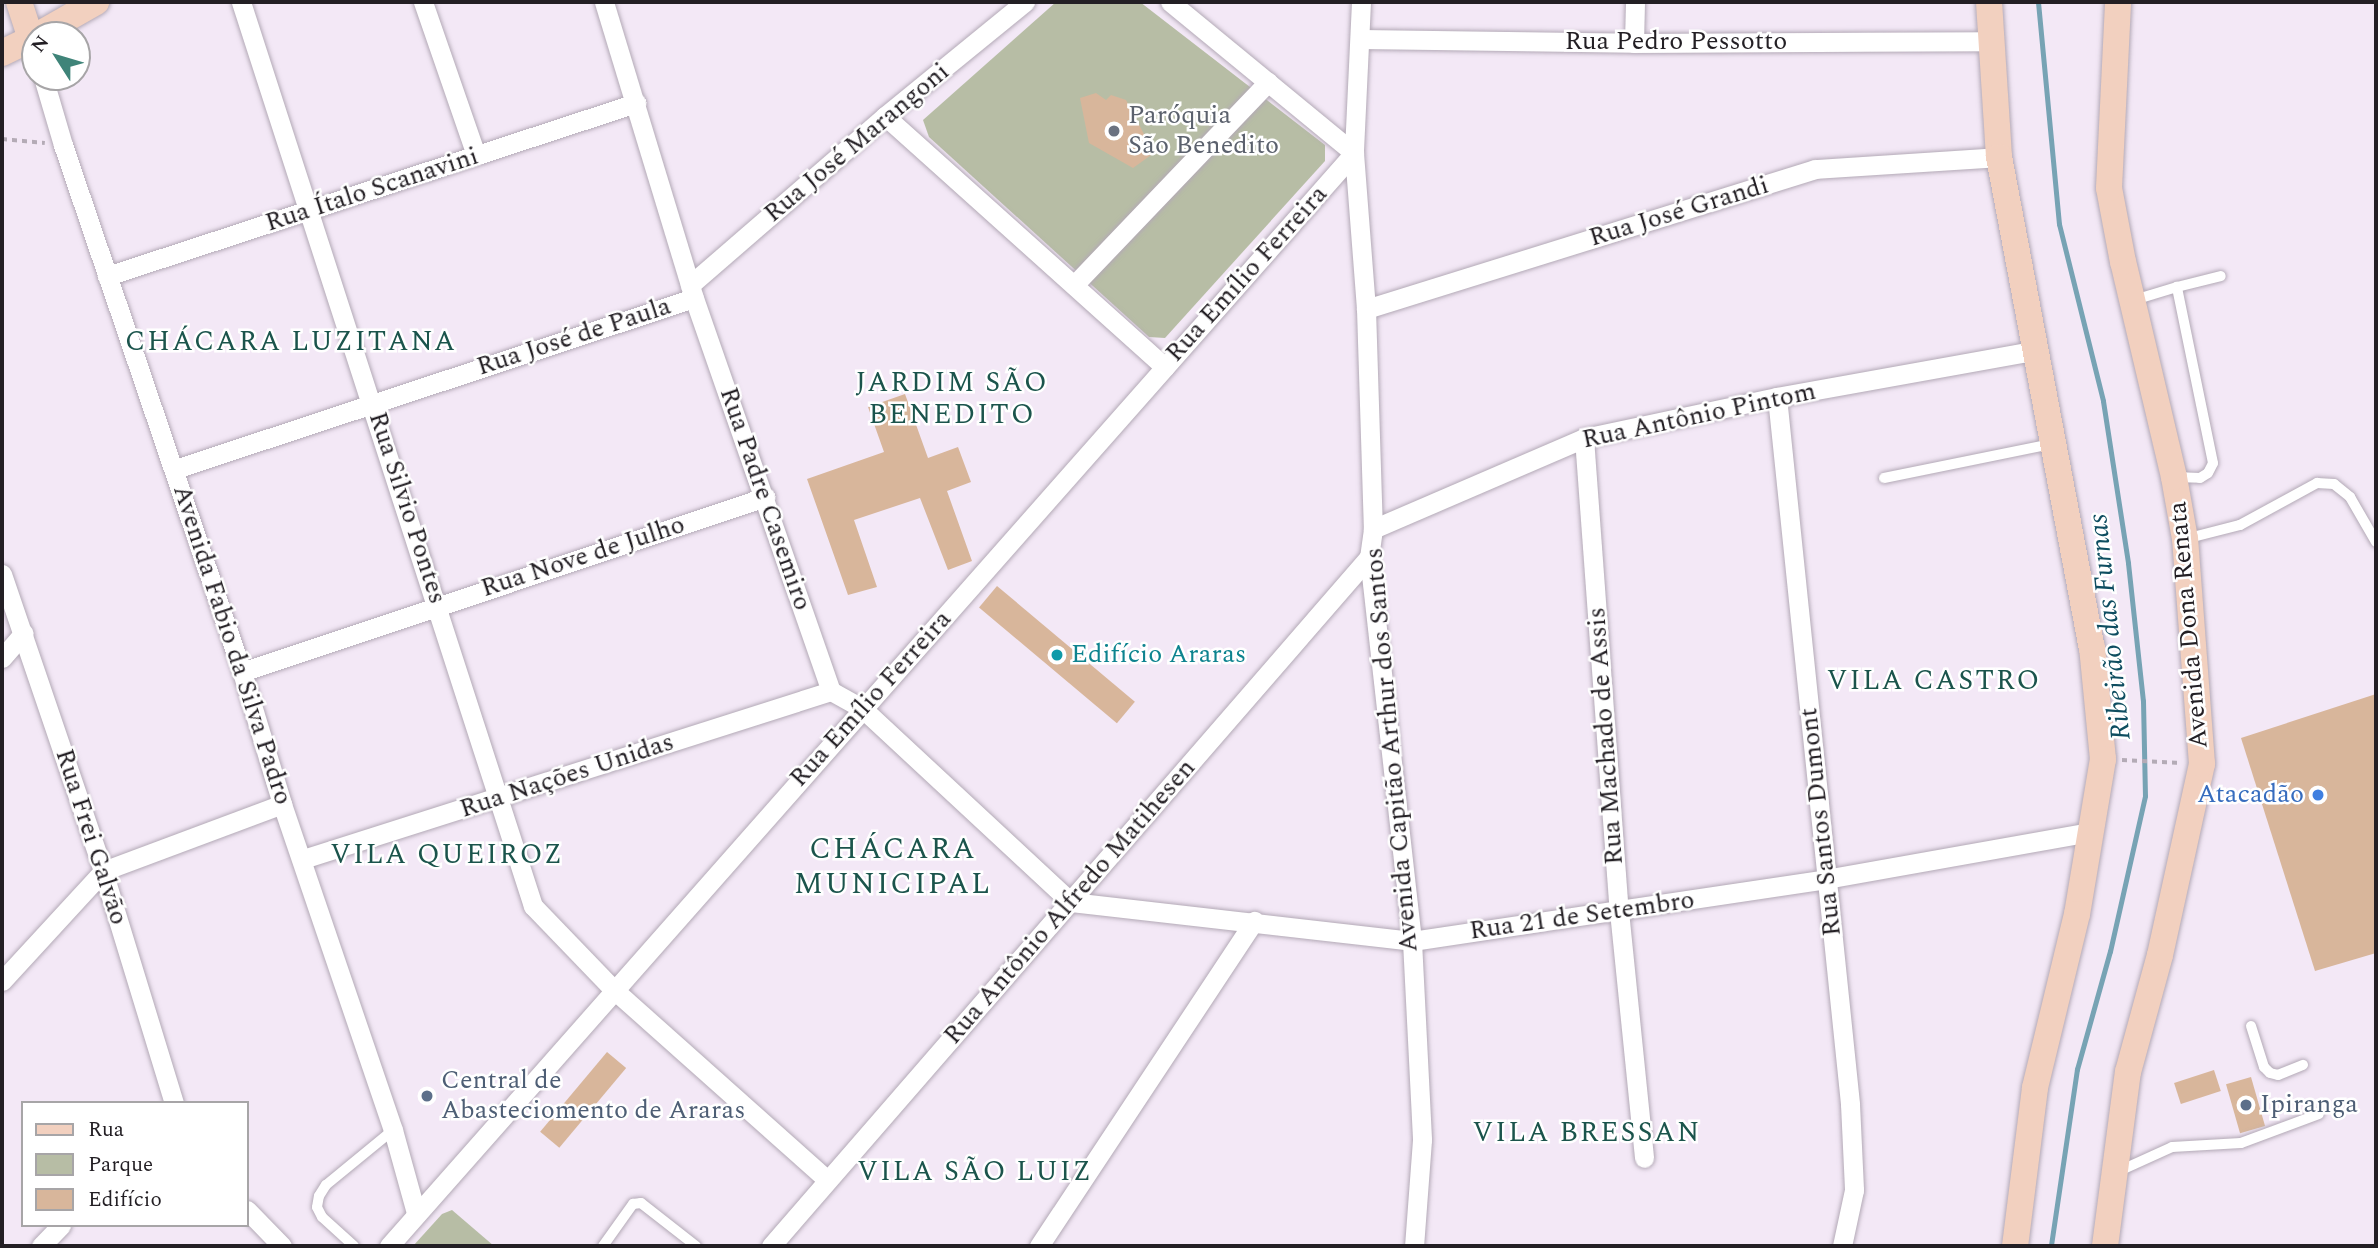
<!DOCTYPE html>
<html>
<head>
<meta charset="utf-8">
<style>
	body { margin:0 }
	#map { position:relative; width:2378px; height:1248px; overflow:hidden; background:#f3e8f6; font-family:Spectral,serif }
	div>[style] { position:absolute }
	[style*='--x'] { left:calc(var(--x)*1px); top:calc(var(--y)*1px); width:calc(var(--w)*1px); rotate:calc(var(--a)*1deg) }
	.green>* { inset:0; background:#b7bda5 }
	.stream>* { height:5px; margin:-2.5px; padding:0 2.5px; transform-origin:2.5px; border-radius:2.5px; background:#77a3b4 }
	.building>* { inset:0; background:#d8b69b; transform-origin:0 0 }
	.path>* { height:3.5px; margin-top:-1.75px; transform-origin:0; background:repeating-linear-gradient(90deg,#b4abb6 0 5px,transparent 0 10px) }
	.roads { filter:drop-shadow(0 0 2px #b3a9b6) drop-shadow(0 0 2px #b3a9b6) }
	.service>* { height:10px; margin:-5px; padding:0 5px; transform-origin:5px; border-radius:5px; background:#fff }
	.minor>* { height:19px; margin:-9.5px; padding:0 9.5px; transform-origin:9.5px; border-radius:9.5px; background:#fff }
	.secondary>* { height:26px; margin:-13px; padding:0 13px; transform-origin:13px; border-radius:13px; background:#f2d0bf }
	.dots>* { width:19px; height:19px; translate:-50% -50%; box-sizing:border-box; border:4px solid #fff; border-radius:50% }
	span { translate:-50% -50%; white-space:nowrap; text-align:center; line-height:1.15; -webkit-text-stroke:5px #fff; paint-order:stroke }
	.street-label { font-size:26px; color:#231f24 }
	.worship-label { font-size:26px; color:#5b616d }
	.left { translate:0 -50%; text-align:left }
	.culture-label { font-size:26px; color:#0d838f }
	.shop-label { font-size:26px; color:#366cbe }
	.right { translate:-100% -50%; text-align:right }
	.service-label { font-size:26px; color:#4e5e75 }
	.neighbourhood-label { font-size:28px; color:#1b544c; letter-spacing:2px }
	.water-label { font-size:28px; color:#0e4d60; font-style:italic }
	.quarter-label { font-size:30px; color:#1b544c; letter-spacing:2px }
	.frame { position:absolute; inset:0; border:4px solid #231f24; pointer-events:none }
	.legend { position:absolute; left:21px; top:1101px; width:228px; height:126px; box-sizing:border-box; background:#fff; border:2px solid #a7a5a7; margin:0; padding:9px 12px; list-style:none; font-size:21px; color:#231f24 }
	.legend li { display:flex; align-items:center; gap:14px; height:35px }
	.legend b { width:35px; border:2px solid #a7a5a7 }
	.north { position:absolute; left:21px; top:21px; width:70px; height:70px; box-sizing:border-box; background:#fff; border:2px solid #a7a5a7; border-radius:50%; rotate:307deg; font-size:19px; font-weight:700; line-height:28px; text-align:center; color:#231f24 }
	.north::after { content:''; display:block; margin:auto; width:24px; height:32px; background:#3f8479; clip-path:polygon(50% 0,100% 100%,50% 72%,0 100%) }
</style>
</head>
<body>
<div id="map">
	<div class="green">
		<div style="clip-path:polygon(1056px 2px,1140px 2px,1325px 145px,1325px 161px,1165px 338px,1149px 337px,929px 137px,923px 120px)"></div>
		<div style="clip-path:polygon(452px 1210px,494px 1246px,413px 1246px,442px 1214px)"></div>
	</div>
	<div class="stream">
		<div style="--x:2038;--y:2;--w:223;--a:84.6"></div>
		<div style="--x:2059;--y:224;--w:182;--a:76"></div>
		<div style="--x:2103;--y:401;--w:164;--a:81.2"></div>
		<div style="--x:2128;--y:563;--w:139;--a:83.8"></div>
		<div style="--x:2143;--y:701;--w:95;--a:88.8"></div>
		<div style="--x:2145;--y:796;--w:159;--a:102.7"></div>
		<div style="--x:2110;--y:951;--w:123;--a:105.6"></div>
		<div style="--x:2077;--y:1069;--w:179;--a:98.4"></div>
	</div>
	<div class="building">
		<div style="clip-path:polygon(1096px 93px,1106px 100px,1111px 95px,1126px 100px,1154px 153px,1133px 168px,1089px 143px,1080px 98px)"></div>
		<div style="clip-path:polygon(905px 394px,928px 458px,958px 447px,971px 482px,947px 491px,972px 561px,948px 570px,920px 498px,854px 520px,877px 587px,848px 595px,807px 479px,884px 452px,868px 407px)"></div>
		<div style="left:997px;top:586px;width:180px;height:28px;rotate:40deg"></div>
		<div style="clip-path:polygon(2376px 694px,2376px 953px,2315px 971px,2241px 738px)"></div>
		<div style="left:607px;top:1052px;width:25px;height:104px;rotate:40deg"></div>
		<div style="left:2214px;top:1070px;width:22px;height:42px;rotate:72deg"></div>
		<div style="left:2251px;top:1077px;width:51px;height:26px;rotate:74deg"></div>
	</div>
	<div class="path">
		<div style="--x:2;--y:139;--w:43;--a:5.3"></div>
		<div style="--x:2122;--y:760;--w:59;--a:2.9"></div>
	</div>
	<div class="roads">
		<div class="service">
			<div style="--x:2134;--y:300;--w:45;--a:-16.8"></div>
			<div style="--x:2175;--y:477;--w:25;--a:2"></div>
			<div style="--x:2200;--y:478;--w:9;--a:-32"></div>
			<div style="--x:2208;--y:473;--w:11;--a:-63"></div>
			<div style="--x:2213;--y:463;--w:180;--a:-101.6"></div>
			<div style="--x:2177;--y:287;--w:45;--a:-14"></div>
			<div style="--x:1884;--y:478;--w:170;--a:-11.5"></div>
			<div style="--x:2185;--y:539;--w:57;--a:-14.3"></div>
			<div style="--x:2240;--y:525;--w:88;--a:-28.6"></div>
			<div style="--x:2317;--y:483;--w:17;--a:3"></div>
			<div style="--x:2334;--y:484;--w:21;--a:39"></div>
			<div style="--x:2350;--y:497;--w:52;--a:60"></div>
			<div style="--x:2251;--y:1026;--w:43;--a:72.4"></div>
			<div style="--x:2264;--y:1067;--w:8;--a:45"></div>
			<div style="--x:2270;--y:1073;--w:8;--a:14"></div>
			<div style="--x:2278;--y:1075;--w:27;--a:-22"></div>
			<div style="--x:2117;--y:1172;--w:60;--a:-24.4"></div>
			<div style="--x:2172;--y:1147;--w:69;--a:-3.3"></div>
			<div style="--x:2241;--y:1143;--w:83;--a:-20.4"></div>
			<div style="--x:354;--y:1246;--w:43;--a:-137.8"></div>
			<div style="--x:322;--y:1217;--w:11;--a:-117"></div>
			<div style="--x:317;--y:1207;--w:11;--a:-80"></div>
			<div style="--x:319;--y:1196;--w:13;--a:-58"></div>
			<div style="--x:326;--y:1185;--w:87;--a:-39.4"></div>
			<div style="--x:603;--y:1246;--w:52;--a:-54.5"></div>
			<div style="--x:633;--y:1204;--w:8;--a:-7"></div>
			<div style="--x:641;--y:1203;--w:70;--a:38"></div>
		</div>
		<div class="minor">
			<div style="--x:241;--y:2;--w:950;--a:72.1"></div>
			<div style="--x:533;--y:906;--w:115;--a:46.1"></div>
			<div style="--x:613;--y:989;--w:287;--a:41.7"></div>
			<div style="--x:423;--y:2;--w:162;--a:70.9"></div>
			<div style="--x:604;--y:2;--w:309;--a:73.1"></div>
			<div style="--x:694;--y:298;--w:416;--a:70.8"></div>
			<div style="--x:831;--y:691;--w:37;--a:29"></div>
			<div style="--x:863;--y:709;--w:284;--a:42.9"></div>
			<div style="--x:1071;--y:902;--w:343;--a:6.5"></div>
			<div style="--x:1412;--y:941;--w:419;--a:-8.5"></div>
			<div style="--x:1826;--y:879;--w:268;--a:-10.1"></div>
			<div style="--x:1361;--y:2;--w:151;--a:92.7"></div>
			<div style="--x:1354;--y:153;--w:156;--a:85.6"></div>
			<div style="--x:1366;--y:309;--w:220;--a:88.2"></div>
			<div style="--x:1373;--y:529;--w:28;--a:98"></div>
			<div style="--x:1369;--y:557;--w:386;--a:83.6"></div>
			<div style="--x:1412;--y:941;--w:199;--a:87.1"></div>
			<div style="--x:1422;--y:1140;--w:106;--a:94.3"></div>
			<div style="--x:1361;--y:39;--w:273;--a:0.8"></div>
			<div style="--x:1634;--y:43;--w:358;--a:-0.3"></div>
			<div style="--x:1634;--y:43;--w:41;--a:-88.6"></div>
			<div style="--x:43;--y:77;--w:71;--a:73.6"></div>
			<div style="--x:63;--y:145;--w:557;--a:71.24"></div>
			<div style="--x:242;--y:672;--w:138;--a:73.1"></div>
			<div style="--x:282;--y:804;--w:344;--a:71.2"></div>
			<div style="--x:393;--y:1130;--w:86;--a:74.5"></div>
			<div style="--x:885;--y:116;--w:376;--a:41.9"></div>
			<div style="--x:107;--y:276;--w:557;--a:-18.11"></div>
			<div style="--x:690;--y:285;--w:258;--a:-40.9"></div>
			<div style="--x:885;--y:116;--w:181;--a:-39.2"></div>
			<div style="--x:1074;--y:285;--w:281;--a:-46.3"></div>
			<div style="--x:1366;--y:309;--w:470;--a:-17.3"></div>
			<div style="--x:1815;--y:169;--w:184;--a:-3.7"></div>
			<div style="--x:1777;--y:397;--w:711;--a:84.1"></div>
			<div style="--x:1850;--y:1104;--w:86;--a:87.3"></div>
			<div style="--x:1854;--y:1190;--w:57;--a:102.1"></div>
			<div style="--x:1584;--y:438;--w:474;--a:85.8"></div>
			<div style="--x:1619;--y:911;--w:248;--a:84.2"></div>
			<div style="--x:175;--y:469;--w:546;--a:-18.24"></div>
			<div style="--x:1373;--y:529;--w:230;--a:-23.3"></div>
			<div style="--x:1584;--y:438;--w:197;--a:-12"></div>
			<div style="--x:1777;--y:397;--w:265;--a:-10.2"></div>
			<div style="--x:2;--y:574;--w:314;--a:71.2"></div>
			<div style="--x:103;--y:871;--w:243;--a:73"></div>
			<div style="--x:2;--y:658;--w:33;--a:-49"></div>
			<div style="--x:242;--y:672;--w:552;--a:-18.5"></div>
			<div style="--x:303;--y:859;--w:554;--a:-17.65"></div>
			<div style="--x:2;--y:981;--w:149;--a:-47.4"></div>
			<div style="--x:103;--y:871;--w:191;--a:-20.5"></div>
			<div style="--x:247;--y:1210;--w:50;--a:45.8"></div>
			<div style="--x:41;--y:1246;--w:29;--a:-46"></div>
			<div style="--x:389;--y:1246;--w:1458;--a:-48.56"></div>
			<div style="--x:1354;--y:153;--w:238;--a:-140.6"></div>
			<div style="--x:771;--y:1246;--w:912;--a:-49.04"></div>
			<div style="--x:1039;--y:1246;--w:390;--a:-56.5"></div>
		</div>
		<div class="secondary">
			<div style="--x:19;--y:2;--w:39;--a:72"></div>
			<div style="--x:1989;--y:2;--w:155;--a:86.3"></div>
			<div style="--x:1999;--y:157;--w:499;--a:79.3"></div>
			<div style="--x:2092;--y:647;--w:113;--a:84.4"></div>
			<div style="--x:2103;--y:759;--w:157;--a:99.5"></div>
			<div style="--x:2077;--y:914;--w:179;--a:103.6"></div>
			<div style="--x:2035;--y:1088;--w:159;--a:97.2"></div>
			<div style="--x:38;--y:35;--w:67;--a:-29.6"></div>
			<div style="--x:2;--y:53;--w:37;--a:-26"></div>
			<div style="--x:2105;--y:1246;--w:176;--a:-82.5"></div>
			<div style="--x:2128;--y:1072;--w:121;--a:-74.7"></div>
			<div style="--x:2160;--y:955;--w:196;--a:-77.6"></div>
			<div style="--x:2202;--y:764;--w:226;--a:-94.3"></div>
			<div style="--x:2185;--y:539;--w:63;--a:-100.1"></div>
			<div style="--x:2174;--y:477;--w:221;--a:-103.3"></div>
			<div style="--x:2123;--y:262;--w:75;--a:-100.7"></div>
			<div style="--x:2109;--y:188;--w:186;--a:-87.2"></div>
		</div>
	</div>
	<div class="dots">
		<div style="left:1114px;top:131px;background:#6b7280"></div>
		<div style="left:1057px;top:655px;background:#0f9aa8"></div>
		<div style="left:2318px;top:795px;background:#3f7fe0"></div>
		<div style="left:427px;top:1096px;background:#5c6f8a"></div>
		<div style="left:2246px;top:1105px;background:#5c6f8a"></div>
	</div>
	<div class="street-label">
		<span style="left:1676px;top:42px">Rua Pedro Pessotto</span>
		<span style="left:857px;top:143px;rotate:-40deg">Rua José Marangoni</span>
		<span style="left:372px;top:190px;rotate:-18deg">Rua Ítalo Scanavini</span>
		<span style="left:1679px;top:212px;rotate:-17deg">Rua José Grandi</span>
		<span style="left:1247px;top:274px;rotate:-48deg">Rua Emílio Ferreira</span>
		<span style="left:574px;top:337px;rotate:-18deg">Rua José de Paula</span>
		<span style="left:1699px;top:416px;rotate:-12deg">Rua Antônio Pintom</span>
		<span style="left:765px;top:499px;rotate:71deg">Rua Padre Casemiro</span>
		<span style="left:407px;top:508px;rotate:72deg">Rua Silvio Pontes</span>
		<span style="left:583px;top:557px;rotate:-18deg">Rua Nove de Julho</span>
		<span style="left:2189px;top:625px;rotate:-95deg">Avenida Dona Renata</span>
		<span style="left:232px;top:645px;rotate:72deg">Avenida Fabio da Silva Padro</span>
		<span style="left:871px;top:699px;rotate:-48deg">Rua Emílio Ferreira</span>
		<span style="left:1606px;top:736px;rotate:-94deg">Rua Machado de Assis</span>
		<span style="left:1392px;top:750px;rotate:-95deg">Avenida Capitão Arthur dos Santos</span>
		<span style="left:567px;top:776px;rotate:-18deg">Rua Nações Unidas</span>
		<span style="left:1821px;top:822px;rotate:-96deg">Rua Santos Dumont</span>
		<span style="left:91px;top:837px;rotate:72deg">Rua Frei Galvão</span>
		<span style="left:1070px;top:902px;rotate:-49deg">Rua Antônio Alfredo Matihesen</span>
		<span style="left:1582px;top:916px;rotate:-8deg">Rua 21 de Setembro</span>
	</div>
	<div class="worship-label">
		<span class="left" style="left:1128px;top:131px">Paróquia<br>São Benedito</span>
	</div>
	<div class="culture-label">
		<span class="left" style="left:1071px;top:655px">Edifício Araras</span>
	</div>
	<div class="shop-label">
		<span class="right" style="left:2304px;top:795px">Atacadão</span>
	</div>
	<div class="service-label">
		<span class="left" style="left:441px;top:1096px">Central de<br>Abasteciomento de Araras</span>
		<span class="left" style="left:2260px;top:1105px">Ipiranga</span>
	</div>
	<div class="neighbourhood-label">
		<span style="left:291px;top:342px">CHÁCARA LUZITANA</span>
		<span style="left:952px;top:399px">JARDIM SÃO<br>BENEDITO</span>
		<span style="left:1934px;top:681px">VILA CASTRO</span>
		<span style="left:447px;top:855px">VILA QUEIROZ</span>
		<span style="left:1587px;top:1133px">VILA BRESSAN</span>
		<span style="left:975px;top:1172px">VILA SÃO LUIZ</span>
	</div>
	<div class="water-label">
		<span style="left:2110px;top:627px;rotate:-96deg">Ribeirão das Furnas</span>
	</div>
	<div class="quarter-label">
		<span style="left:893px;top:866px">CHÁCARA<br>MUNICIPAL</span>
	</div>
	<div class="frame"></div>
	<ul class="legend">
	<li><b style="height:9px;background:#f2d0bf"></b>Rua</li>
	<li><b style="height:19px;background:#b7bda5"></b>Parque</li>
	<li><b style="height:19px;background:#d8b69b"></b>Edifício</li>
	</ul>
	<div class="north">N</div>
</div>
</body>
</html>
